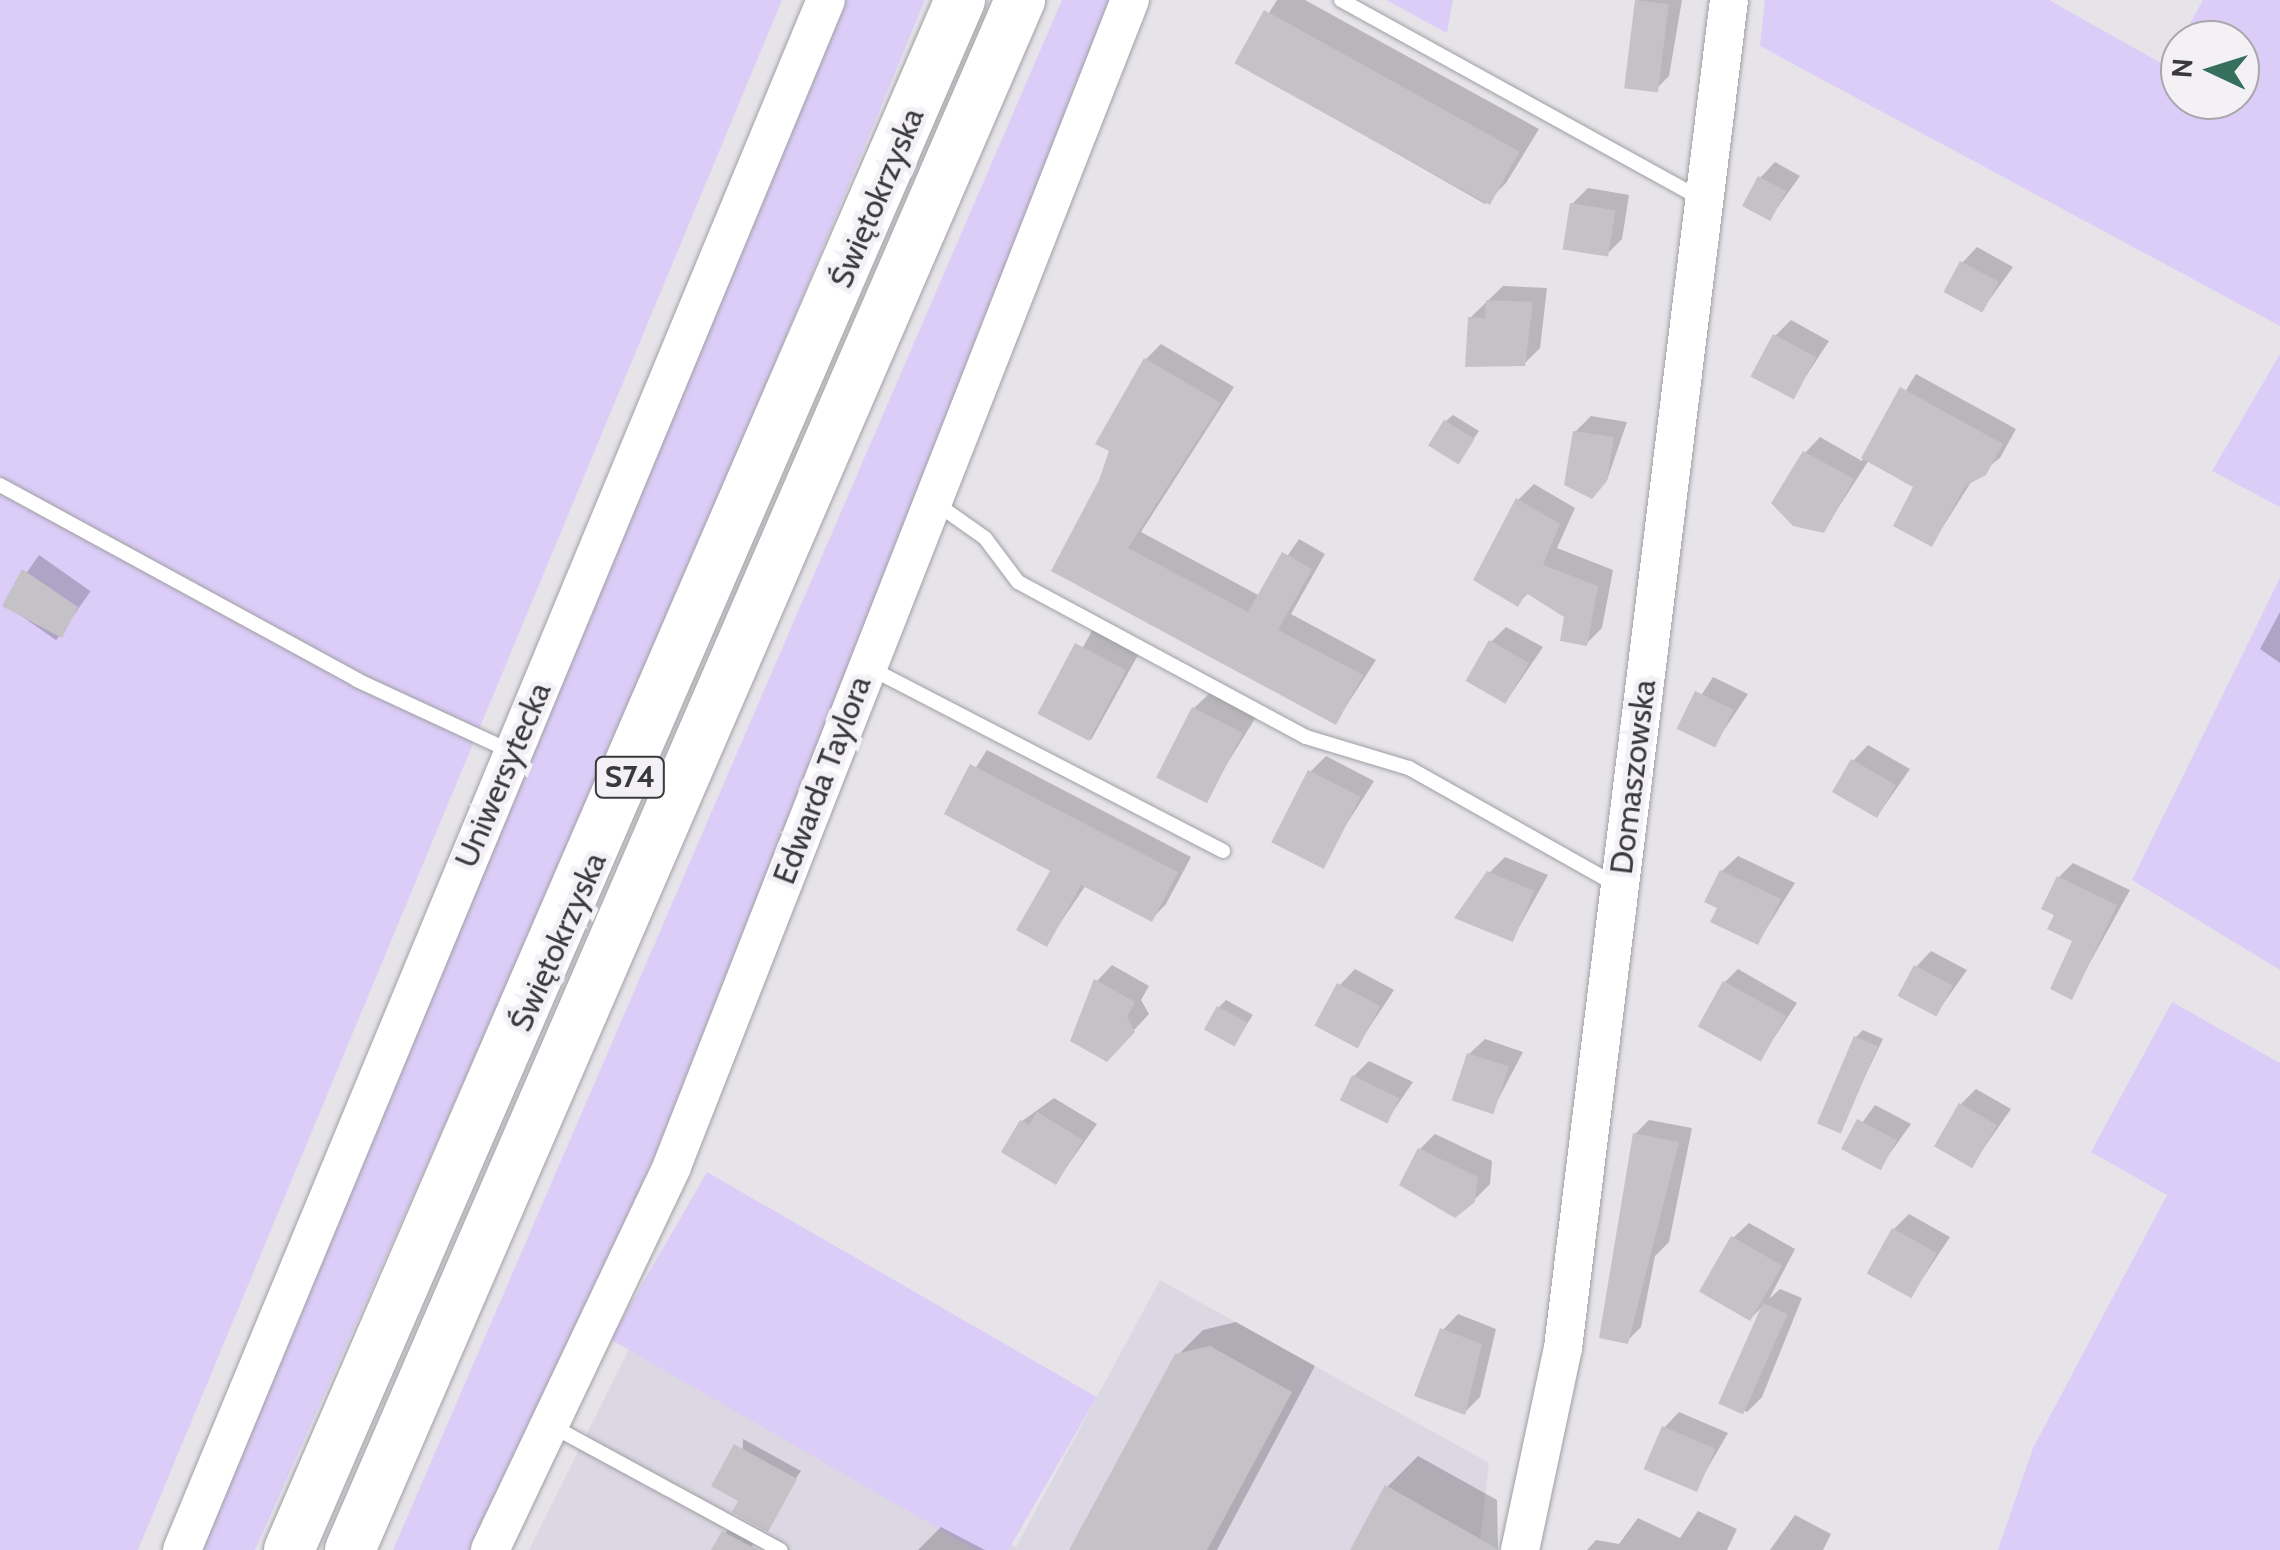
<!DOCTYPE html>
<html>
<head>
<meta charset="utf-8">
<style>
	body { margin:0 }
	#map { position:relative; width:2280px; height:1550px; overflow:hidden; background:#e6e4e9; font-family:Cabin,sans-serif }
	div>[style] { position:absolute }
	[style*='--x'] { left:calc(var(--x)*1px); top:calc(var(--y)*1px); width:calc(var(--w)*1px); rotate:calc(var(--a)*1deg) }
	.built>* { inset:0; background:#dbd7e3 }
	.green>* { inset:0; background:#dccdf8; transform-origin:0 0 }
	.shadow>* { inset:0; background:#0003; transform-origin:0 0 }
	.building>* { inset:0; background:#c4c2c7; transform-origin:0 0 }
	.roads { filter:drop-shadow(0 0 2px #a09fa4) drop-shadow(0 0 2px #a09fa4) }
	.lane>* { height:14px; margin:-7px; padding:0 7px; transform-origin:7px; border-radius:7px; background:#fff }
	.secondary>* { height:38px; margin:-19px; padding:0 19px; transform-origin:19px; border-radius:19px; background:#fff }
	.highway>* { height:50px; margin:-25px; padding:0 25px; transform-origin:25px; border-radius:25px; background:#fff }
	span { translate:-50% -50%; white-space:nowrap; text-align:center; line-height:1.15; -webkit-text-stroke:10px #f3f1f6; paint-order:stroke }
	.shield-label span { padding:2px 8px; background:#f3f1f6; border:2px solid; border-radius:8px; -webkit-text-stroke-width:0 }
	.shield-label { font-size:30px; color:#3a393b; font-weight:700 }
	.street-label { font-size:32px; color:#3a393b }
	.north { position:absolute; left:2160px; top:20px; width:100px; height:100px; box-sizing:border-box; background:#f3f1f6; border:2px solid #a9a7ab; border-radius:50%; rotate:274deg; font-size:28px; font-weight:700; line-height:40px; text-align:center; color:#3a393b }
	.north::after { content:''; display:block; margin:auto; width:35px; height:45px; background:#34705b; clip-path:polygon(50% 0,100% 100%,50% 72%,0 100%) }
</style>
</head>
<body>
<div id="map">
	<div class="built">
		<div style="clip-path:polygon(1160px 1280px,1489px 1463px,1479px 1550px,529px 1550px,629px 1349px,1016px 1547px)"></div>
	</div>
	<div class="green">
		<div style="clip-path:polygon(0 0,782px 0,138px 1550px,0 1550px)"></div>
		<div style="clip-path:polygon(839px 0,925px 0,662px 637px,255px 1550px,198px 1550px)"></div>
		<div style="clip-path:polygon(1062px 0,1111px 0,652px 1163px,469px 1550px,393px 1550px)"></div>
		<div style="clip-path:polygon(1386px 0,1453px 0,1447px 33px)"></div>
		<div style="clip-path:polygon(1765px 0,2049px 0,2166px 66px,2180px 43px,2180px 100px,2240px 100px,2240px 40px,2181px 40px,2203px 0,2280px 0,2280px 326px,1760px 46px)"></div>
		<div style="clip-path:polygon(2280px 354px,2280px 507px,2212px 471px)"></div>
		<div style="clip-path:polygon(2280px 578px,2280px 970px,2132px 880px)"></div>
		<div style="clip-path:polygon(2172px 1002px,2280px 1063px,2280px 1550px,1998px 1550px,2033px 1448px,2167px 1195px,2091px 1152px)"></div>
		<div style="left:707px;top:1172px;width:450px;height:193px;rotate:30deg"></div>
	</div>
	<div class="shadow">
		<div style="clip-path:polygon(1277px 0,1305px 0,1539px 129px,1506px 183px,1485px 204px,1238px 63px)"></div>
		<div style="clip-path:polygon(1638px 0,1682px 0,1669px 76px,1654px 91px)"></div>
		<div style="clip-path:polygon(1775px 162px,1800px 176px,1770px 218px,1760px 178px)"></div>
		<div style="clip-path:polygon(1588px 188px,1629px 195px,1622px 239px,1606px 255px,1572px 204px)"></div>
		<div style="clip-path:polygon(1977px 247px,2013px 267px,1982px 310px,1962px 263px)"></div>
		<div style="clip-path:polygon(1503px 286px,1547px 288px,1540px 348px,1524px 364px,1470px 318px)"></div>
		<div style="clip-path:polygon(1791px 320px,1829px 341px,1793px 396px,1775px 336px)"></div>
		<div style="clip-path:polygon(1161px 344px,1234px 387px,1141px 532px,1260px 596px,1299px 539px,1325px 554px,1291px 614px,1376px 660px,1336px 722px,1054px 570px,1102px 481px,1146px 359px)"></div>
		<div style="clip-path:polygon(1916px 374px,2016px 429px,2000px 458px,1973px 479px,1932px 544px,1917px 486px,1869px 460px,1824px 530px,1805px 453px,1820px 437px,1862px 461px)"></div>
		<div style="clip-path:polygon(1453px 415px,1479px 431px,1459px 460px,1446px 421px)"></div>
		<div style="clip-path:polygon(1591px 416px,1627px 422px,1607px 480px,1575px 432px)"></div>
		<div style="clip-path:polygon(1534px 484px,1575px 508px,1557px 548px,1613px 570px,1602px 628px,1586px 644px,1567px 616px,1529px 592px,1518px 604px,1518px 500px)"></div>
		<div style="left:39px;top:555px;width:63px;height:60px;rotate:35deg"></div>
		<div style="clip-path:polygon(2280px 612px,2280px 663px,2260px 649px)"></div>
		<div style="clip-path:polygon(1506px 627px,1543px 647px,1507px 700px,1491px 642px)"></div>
		<div style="left:1093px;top:629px;width:52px;height:98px;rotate:29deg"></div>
		<div style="clip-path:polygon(1713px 677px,1748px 694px,1714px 745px,1680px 728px)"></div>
		<div style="clip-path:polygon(1210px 693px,1256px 717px,1204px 801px,1194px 708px)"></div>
		<div style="clip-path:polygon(1868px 745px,1910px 769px,1878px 815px,1853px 761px)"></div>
		<div style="clip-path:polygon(987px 750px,1191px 857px,1166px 904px,1152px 919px,1086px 885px,1046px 944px,1053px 870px,947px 813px)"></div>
		<div style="clip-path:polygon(1326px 756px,1374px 781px,1320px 866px,1311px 771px)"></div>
		<div style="clip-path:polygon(1738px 856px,1795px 883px,1758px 942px,1722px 871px)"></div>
		<div style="clip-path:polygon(1505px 857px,1548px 875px,1512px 940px,1489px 873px)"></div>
		<div style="clip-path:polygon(2073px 863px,2130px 890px,2071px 997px,2075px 940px,2057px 914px,2059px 877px)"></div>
		<div style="clip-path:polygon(1931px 951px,1967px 970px,1936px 1014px,1916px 967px)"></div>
		<div style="clip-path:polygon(1112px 965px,1149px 986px,1141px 1000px,1149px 1014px,1122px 1043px,1097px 981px)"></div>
		<div style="clip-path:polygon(1355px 969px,1394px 990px,1357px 1046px,1340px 985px)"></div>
		<div style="clip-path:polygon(1738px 969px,1797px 1003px,1760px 1059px,1725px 982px)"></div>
		<div style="clip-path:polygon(1226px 1000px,1253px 1015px,1233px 1045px,1219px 1007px)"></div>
		<div style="clip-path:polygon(1863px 1030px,1883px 1039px,1839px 1130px,1856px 1037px)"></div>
		<div style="clip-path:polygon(1485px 1039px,1523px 1052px,1492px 1111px,1469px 1054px)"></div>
		<div style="clip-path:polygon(1369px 1061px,1413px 1082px,1387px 1120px,1354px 1076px)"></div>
		<div style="clip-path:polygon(1976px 1089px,2011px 1109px,1972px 1165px,1961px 1104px)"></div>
		<div style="clip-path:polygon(1054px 1098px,1097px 1124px,1056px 1182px,1022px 1121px)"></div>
		<div style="clip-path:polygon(1875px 1105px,1911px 1124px,1880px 1167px,1844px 1148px)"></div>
		<div style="clip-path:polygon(1649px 1120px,1692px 1128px,1669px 1242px,1655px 1256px,1641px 1327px,1627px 1341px,1635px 1134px)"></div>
		<div style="clip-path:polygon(1435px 1134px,1492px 1161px,1490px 1184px,1473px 1201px,1420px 1149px)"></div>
		<div style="clip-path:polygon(1909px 1214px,1950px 1237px,1911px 1296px,1894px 1229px)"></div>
		<div style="clip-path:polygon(1749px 1223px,1795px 1249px,1769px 1299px,1780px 1289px,1802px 1298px,1762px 1397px,1747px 1412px,1726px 1404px,1765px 1304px,1752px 1317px,1733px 1238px)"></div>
		<div style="clip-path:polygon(1458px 1314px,1496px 1329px,1480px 1397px,1464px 1413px,1443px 1330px)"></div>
		<div style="clip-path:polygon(1236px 1322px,1315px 1366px,1217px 1550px,1072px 1550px,1177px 1356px,1203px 1330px)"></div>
		<div style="clip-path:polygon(1679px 1412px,1728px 1433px,1696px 1488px,1664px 1428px)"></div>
		<div style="clip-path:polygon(743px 1439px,801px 1471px,768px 1517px,741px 1500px)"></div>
		<div style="clip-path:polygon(1418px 1456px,1497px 1500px,1498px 1550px,1353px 1550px,1387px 1487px)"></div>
		<div style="clip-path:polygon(1698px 1511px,1737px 1529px,1727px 1550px,1587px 1550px,1596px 1540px,1619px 1544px,1638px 1518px,1680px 1538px)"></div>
		<div style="clip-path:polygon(1795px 1515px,1831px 1534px,1823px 1550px,1770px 1550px)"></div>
		<div style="clip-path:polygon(731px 1525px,756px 1539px,750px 1550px,714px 1550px)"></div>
		<div style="clip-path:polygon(941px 1527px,985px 1550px,918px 1550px)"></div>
	</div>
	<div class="building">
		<div style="left:1635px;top:0;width:34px;height:89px;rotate:7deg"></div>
		<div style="left:1264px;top:10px;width:292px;height:61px;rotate:29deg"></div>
		<div style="left:1758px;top:176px;width:32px;height:34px;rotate:28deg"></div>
		<div style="left:1570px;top:203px;width:46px;height:47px;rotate:9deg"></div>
		<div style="left:1960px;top:261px;width:44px;height:35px;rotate:28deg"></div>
		<div style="clip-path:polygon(1486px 300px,1533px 302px,1525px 366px,1465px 367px,1468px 317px,1485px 318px)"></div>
		<div style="left:1773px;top:334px;width:49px;height:48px;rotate:28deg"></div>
		<div style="clip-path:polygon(1144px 358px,1221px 403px,1128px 548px,1248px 612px,1282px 552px,1312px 569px,1278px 630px,1363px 675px,1336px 725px,1051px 571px,1099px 480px,1109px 451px,1095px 444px)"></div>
		<div style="clip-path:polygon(1900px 387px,2003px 444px,1986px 475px,1965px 486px,1932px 547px,1893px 526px,1913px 487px,1861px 458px)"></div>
		<div style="left:1444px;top:420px;width:36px;height:30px;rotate:32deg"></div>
		<div style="clip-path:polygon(1573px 431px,1614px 437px,1607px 481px,1592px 499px,1564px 485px)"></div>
		<div style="clip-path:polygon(1803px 451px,1854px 479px,1824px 533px,1793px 526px,1771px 503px)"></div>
		<div style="clip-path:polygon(1516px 498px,1560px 524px,1543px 565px,1598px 586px,1587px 646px,1560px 641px,1564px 617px,1526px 593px,1518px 607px,1473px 580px)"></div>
		<div style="clip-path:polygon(22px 569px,78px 607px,62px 638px,2px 606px)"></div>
		<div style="left:1489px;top:640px;width:46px;height:47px;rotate:30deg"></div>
		<div style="left:1075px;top:643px;width:58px;height:80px;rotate:28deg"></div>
		<div style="left:1695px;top:691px;width:43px;height:42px;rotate:26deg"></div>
		<div style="left:1192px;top:707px;width:57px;height:79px;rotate:27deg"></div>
		<div style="left:1851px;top:759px;width:52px;height:38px;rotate:30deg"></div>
		<div style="clip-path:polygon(970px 764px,1178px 872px,1152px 922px,1081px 885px,1047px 947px,1016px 930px,1050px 871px,944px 814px)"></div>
		<div style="left:1308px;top:770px;width:59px;height:81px;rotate:27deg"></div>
		<div style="clip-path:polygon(1720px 870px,1781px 899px,1758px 945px,1710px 922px,1717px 908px,1704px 902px)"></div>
		<div style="clip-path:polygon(1487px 871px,1534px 891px,1513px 942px,1454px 918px)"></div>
		<div style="clip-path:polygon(2057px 876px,2117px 905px,2072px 1000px,2050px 989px,2072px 941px,2047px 929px,2054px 915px,2041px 909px)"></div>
		<div style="left:1914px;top:965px;width:44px;height:35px;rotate:28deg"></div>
		<div style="clip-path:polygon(1094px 979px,1135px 1002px,1127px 1017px,1135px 1032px,1107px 1062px,1070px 1041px)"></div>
		<div style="left:1723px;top:981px;width:72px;height:52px;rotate:29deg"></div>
		<div style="left:1337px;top:983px;width:49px;height:48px;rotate:28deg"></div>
		<div style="left:1217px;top:1006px;width:35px;height:27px;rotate:29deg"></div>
		<div style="left:1854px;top:1036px;width:26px;height:95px;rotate:23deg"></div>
		<div style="left:1467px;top:1053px;width:44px;height:50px;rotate:18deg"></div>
		<div style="left:1352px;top:1075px;width:53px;height:28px;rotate:26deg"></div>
		<div style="left:1959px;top:1103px;width:44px;height:50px;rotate:30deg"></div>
		<div style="clip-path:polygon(1037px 1112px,1083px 1140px,1056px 1185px,1001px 1152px,1020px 1120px,1029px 1125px)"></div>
		<div style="left:1857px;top:1119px;width:45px;height:34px;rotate:28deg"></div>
		<div style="clip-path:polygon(1633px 1133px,1679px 1142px,1628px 1344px,1599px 1338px)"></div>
		<div style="clip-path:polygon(1418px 1148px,1478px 1177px,1475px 1202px,1455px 1218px,1399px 1185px)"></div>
		<div style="left:1892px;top:1228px;width:51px;height:52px;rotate:29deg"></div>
		<div style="left:1731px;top:1236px;width:59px;height:64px;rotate:30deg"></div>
		<div style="left:1763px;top:1303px;width:27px;height:110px;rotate:24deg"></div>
		<div style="clip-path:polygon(1440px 1328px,1482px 1344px,1465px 1415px,1414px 1396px)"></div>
		<div style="clip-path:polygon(1210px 1346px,1292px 1392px,1207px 1550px,1069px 1550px,1175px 1354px)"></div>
		<div style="left:1662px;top:1426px;width:58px;height:47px;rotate:23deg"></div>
		<div style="clip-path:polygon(734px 1444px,797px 1479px,768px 1532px,732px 1512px,738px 1501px,711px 1486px)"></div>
		<div style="clip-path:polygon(1385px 1485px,1498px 1549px,1498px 1550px,1350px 1550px)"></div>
		<div style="clip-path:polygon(722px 1531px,758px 1550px,711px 1550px)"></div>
	</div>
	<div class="roads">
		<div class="lane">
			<div style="--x:1341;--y:0;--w:410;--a:28.9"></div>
			<div style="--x:0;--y:485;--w:407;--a:28.6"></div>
			<div style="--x:357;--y:680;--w:171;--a:24.9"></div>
			<div style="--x:934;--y:502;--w:62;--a:35.2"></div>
			<div style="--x:985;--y:538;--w:55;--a:53.1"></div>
			<div style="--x:1018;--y:582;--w:327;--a:28.3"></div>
			<div style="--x:1306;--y:737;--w:108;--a:16.8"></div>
			<div style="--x:1409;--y:768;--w:236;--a:29.4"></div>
			<div style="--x:868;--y:667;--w:400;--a:27.4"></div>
			<div style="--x:552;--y:1426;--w:260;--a:28.5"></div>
		</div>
		<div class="secondary">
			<div style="--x:182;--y:1550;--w:1678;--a:-67.44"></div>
			<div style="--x:490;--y:1550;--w:425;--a:-64.6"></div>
			<div style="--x:672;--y:1166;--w:1253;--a:-68.56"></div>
			<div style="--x:1520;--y:1550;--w:207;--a:-78"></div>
			<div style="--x:1563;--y:1348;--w:1358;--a:-82.98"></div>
		</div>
		<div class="highway">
			<div style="--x:289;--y:1550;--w:1689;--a:-66.59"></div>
			<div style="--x:350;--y:1550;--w:1689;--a:-66.62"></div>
		</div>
	</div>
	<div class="shield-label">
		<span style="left:630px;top:777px">S74</span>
	</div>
	<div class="street-label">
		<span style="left:877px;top:198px;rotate:-67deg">Świętokrzyska</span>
		<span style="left:503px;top:775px;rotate:-67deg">Uniwersytecka</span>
		<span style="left:1633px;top:777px;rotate:-83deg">Domaszowska</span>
		<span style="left:822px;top:780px;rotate:-69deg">Edwarda Taylora</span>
		<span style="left:558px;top:942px;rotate:-66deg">Świętokrzyska</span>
	</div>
	<div class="north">N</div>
</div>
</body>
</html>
